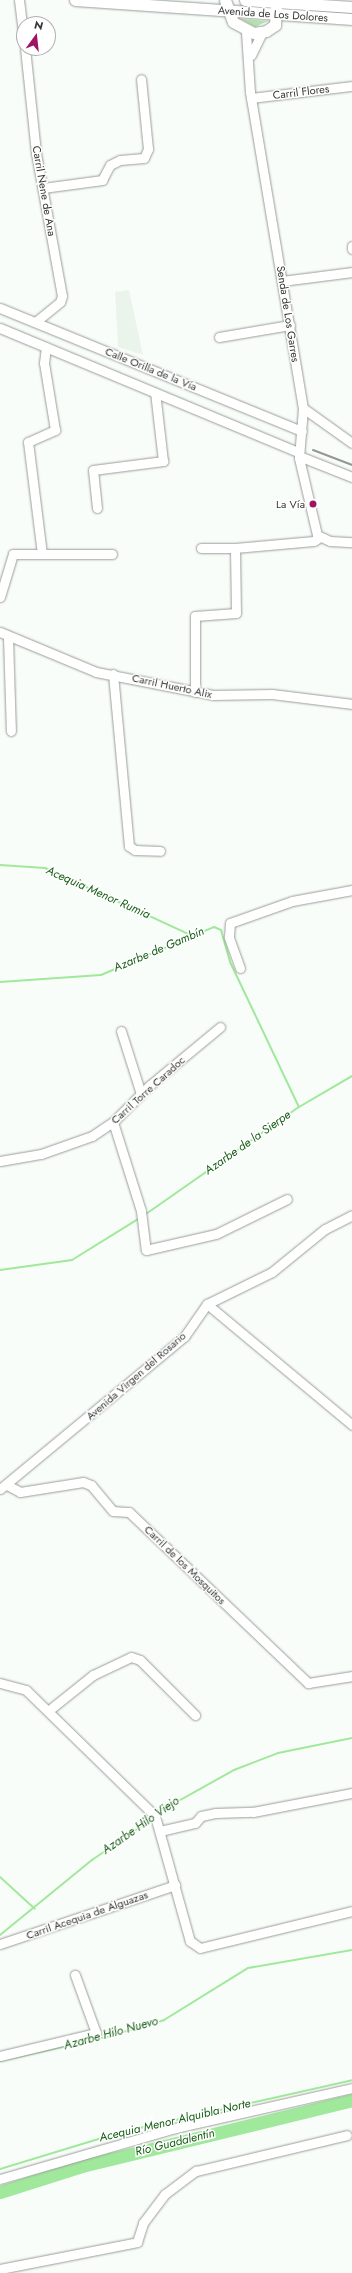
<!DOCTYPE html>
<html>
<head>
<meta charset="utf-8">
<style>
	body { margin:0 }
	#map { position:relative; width:352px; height:2273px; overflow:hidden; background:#f9fdf9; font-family:Jost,sans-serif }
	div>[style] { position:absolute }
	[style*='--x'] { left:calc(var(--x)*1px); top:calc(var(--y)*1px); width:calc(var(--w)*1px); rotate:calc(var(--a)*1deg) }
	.built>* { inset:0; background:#ebf4ea }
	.green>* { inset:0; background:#b4e2b0 }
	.stream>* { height:2px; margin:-1px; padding:0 1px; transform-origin:1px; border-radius:1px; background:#a0e89b }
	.river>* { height:13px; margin:-6.5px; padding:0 6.5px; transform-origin:6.5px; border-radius:6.5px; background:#a0e89b }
	.roads { filter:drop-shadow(0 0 1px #999d99) drop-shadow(0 0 1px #999d99) }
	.minor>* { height:9px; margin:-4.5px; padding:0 4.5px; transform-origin:4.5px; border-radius:4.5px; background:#fff }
	.major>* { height:11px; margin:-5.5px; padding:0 5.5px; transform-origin:5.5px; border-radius:5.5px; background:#fff }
	.rail>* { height:2px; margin:-1px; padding:0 1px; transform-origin:1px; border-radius:1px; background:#949794 }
	.dots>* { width:11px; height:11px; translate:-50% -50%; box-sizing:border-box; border:2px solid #fff; border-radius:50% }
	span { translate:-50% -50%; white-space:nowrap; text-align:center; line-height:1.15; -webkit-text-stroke:3px #fff; paint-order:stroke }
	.street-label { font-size:11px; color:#353735 }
	.poi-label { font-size:11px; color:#353735 }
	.right { translate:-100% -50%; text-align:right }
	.water-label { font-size:12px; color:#155d14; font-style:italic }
	.north { position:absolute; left:16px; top:16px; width:40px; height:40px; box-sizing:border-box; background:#fff; border:1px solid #aeafae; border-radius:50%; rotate:15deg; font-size:11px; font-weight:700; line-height:16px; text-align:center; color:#353735 }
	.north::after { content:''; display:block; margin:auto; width:14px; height:18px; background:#9e1563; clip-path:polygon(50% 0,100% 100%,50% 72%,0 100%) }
</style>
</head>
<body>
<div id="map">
	<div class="built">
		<div style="clip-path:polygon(129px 290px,143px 355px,118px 347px,115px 292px)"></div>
	</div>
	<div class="green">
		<div style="clip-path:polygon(241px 19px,268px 21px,255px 27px)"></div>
	</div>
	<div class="stream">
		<div style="--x:0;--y:865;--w:45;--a:3.8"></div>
		<div style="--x:45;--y:868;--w:163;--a:24.7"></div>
		<div style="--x:0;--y:982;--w:101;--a:-4"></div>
		<div style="--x:101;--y:975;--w:123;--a:-23"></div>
		<div style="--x:214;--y:927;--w:8;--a:23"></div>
		<div style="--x:221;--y:930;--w:35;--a:74"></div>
		<div style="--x:231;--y:964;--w:158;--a:64.6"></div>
		<div style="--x:146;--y:1214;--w:187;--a:-35"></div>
		<div style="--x:299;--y:1107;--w:61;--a:-30.3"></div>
		<div style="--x:0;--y:1270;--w:73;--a:-7.9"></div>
		<div style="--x:72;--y:1260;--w:78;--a:-31.8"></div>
		<div style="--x:157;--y:1813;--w:88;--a:-29.2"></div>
		<div style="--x:234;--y:1770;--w:47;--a:-21.1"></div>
		<div style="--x:278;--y:1753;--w:76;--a:-11.5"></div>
		<div style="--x:0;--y:1877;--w:47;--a:42.4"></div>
		<div style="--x:0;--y:1935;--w:119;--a:-39.2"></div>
		<div style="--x:92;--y:1860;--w:74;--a:-34.5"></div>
		<div style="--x:0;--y:2061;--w:106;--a:-12.6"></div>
		<div style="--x:103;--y:2038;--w:64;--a:-16.4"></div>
		<div style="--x:164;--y:2020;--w:99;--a:-31.8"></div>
		<div style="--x:248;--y:1968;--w:106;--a:-9.8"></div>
		<div style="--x:0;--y:2169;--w:127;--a:-16.9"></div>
		<div style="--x:122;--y:2132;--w:236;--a:-12.7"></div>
	</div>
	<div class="river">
		<div style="--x:0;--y:2192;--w:86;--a:-17.6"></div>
		<div style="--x:82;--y:2166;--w:278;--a:-13.7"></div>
	</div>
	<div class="roads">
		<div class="minor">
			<div style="--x:19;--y:0;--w:40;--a:82.9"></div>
			<div style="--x:246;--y:32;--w:60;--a:86.2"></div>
			<div style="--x:250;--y:92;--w:320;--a:80.5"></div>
			<div style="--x:303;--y:408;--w:50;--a:94.6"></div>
			<div style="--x:299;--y:458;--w:79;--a:76.8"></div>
			<div style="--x:317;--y:535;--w:14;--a:25"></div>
			<div style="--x:330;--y:541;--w:22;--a:3"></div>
			<div style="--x:25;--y:48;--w:106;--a:84"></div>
			<div style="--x:36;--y:153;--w:145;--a:79.7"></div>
			<div style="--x:62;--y:296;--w:6;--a:108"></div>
			<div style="--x:60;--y:302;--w:32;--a:141"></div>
			<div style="--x:251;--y:55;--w:25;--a:-64"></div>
			<div style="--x:251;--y:98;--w:102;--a:-6.8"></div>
			<div style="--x:43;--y:188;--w:60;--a:-7.7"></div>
			<div style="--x:102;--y:180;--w:17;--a:-62"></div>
			<div style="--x:110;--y:165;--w:11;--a:-27"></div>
			<div style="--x:120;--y:160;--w:24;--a:-5"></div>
			<div style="--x:144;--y:158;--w:10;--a:-66"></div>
			<div style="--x:148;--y:149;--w:70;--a:-95.7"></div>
			<div style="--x:352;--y:246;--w:3;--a:90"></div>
			<div style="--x:282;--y:281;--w:71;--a:-7.3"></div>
			<div style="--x:0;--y:308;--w:326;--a:22.2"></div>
			<div style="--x:0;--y:328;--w:323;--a:22.6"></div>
			<div style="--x:219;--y:337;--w:72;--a:-9.6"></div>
			<div style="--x:303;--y:408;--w:60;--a:35.5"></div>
			<div style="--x:299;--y:456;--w:57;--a:21.6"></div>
			<div style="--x:97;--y:508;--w:38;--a:-96"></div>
			<div style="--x:93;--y:470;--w:71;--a:-7.3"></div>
			<div style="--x:163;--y:461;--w:69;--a:-96.6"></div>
			<div style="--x:201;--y:548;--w:34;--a:0"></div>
			<div style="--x:42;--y:554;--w:70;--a:0"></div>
			<div style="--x:0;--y:597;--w:45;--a:-73.2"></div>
			<div style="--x:13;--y:554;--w:29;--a:0"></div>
			<div style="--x:42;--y:554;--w:113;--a:-97.1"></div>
			<div style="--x:28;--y:442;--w:30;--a:-24"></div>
			<div style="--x:55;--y:430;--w:68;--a:-99.3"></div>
			<div style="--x:44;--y:363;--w:16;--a:-83"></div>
			<div style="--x:0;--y:632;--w:104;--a:22.6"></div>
			<div style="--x:96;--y:672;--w:119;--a:11.1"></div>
			<div style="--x:213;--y:695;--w:59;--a:-1"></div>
			<div style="--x:272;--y:694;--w:81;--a:7.1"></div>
			<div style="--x:8;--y:638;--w:93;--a:88.2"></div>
			<div style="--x:113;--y:674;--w:173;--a:84.7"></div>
			<div style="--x:129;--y:846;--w:7;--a:34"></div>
			<div style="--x:135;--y:850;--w:25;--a:2"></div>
			<div style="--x:195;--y:692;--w:76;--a:-90"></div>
			<div style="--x:195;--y:616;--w:41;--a:-4.2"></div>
			<div style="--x:236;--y:613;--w:65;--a:-90.9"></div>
			<div style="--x:235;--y:548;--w:79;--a:-5.1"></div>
			<div style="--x:314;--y:541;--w:7;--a:-34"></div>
			<div style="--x:240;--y:968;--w:33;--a:-110"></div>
			<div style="--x:229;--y:937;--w:14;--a:-86"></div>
			<div style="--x:230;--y:923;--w:66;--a:-19.5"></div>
			<div style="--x:292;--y:901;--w:61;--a:-10.4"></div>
			<div style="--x:121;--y:1031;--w:66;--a:72.4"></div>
			<div style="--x:113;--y:1122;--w:93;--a:72.5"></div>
			<div style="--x:141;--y:1211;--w:39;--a:83"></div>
			<div style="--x:146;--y:1250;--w:72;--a:-12.9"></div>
			<div style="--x:216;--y:1234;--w:79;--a:-26.2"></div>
			<div style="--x:0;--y:1161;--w:42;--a:-9.7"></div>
			<div style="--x:41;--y:1154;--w:54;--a:-19.4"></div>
			<div style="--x:92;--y:1136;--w:25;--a:-34"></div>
			<div style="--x:113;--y:1122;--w:52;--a:-45"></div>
			<div style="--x:150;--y:1085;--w:91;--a:-39.6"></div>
			<div style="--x:207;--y:1304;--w:189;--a:39.8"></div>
			<div style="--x:7;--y:1485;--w:15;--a:28"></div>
			<div style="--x:20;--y:1492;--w:64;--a:-9"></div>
			<div style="--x:83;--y:1482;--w:9;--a:21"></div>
			<div style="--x:91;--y:1485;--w:34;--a:50"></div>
			<div style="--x:113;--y:1511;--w:16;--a:4"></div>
			<div style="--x:129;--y:1512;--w:248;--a:43.7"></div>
			<div style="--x:308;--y:1683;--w:45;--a:-9"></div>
			<div style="--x:0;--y:1489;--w:239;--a:-39.6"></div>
			<div style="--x:184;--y:1337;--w:40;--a:-55.1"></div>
			<div style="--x:207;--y:1304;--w:72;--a:-26.2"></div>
			<div style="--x:272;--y:1272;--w:68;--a:-39.1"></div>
			<div style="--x:325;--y:1229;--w:30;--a:-27"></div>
			<div style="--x:0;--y:1683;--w:27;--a:15"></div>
			<div style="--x:26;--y:1690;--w:180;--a:44.3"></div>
			<div style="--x:155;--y:1816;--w:130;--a:74.4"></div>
			<div style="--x:190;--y:1941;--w:12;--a:35"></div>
			<div style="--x:200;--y:1948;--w:156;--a:-13.7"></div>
			<div style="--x:48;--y:1711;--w:58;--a:-38.7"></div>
			<div style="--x:93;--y:1675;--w:42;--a:-25.3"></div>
			<div style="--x:131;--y:1657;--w:9;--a:18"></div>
			<div style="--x:140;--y:1660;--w:78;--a:45"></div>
			<div style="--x:160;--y:1831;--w:36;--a:-13"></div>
			<div style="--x:195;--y:1823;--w:9;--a:-49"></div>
			<div style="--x:201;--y:1816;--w:14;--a:-12"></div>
			<div style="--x:215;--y:1813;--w:38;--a:-2"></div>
			<div style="--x:253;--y:1812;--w:101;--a:-10.9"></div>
			<div style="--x:0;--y:1944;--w:185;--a:-18.6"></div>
			<div style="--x:0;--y:2056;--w:99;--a:-13.5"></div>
			<div style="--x:96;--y:2033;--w:62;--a:-109.9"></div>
			<div style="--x:0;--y:2179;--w:182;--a:-16.2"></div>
			<div style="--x:175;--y:2128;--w:181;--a:-12.7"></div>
			<div style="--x:0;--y:2269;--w:140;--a:-11.1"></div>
			<div style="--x:137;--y:2242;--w:20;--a:-72"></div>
			<div style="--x:143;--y:2223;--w:36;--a:-53"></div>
			<div style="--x:165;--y:2194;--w:39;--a:-37"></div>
			<div style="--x:196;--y:2171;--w:155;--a:-13.4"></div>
		</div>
		<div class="major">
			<div style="--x:75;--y:0;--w:278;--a:3.9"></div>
			<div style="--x:225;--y:0;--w:23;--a:70"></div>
			<div style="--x:233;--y:22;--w:24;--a:28"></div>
			<div style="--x:254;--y:33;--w:12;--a:-9"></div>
			<div style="--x:266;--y:31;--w:11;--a:-34"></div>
			<div style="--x:275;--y:25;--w:17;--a:-87"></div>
			<div style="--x:245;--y:0;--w:107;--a:3.7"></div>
		</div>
	</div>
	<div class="rail">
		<div style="--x:313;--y:450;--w:42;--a:21"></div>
	</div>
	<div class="dots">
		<div style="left:313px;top:504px;background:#9e1563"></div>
	</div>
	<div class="street-label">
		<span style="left:273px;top:14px;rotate:4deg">Avenida de Los Dolores</span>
		<span style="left:301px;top:92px;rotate:-7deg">Carril Flores</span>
		<span style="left:44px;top:191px;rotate:80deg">Carril Nene de Ana</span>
		<span style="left:288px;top:314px;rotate:81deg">Senda de Los Garres</span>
		<span style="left:151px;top:369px;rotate:22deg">Calle Orilla de la Vía</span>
		<span style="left:172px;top:686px;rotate:12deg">Carril Huerto Alix</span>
		<span style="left:148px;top:1090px;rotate:-42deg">Carril Torre Caradoc</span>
		<span style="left:136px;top:1376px;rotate:-41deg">Avenida Virgen del Rosario</span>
		<span style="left:185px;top:1565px;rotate:44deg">Carril de los Mosquitos</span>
		<span style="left:87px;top:1915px;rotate:-19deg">Carril Acequia de Alguazas</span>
	</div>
	<div class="poi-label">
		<span class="right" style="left:305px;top:504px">La Vía</span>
	</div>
	<div class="water-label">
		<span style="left:98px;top:893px;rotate:24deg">Acequia Menor Rumia</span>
		<span style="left:159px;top:950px;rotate:-23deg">Azarbe de Gambín</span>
		<span style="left:248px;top:1143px;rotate:-35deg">Azarbe de la Sierpe</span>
		<span style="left:141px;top:1826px;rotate:-35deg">Azarbe Hilo Viejo</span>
		<span style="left:111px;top:2034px;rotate:-15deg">Azarbe Hilo Nuevo</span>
		<span style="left:175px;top:2121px;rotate:-13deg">Acequia Menor Alquibla Norte</span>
		<span style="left:175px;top:2143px;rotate:-14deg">Río Guadalentín</span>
	</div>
	<div class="north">N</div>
</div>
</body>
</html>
